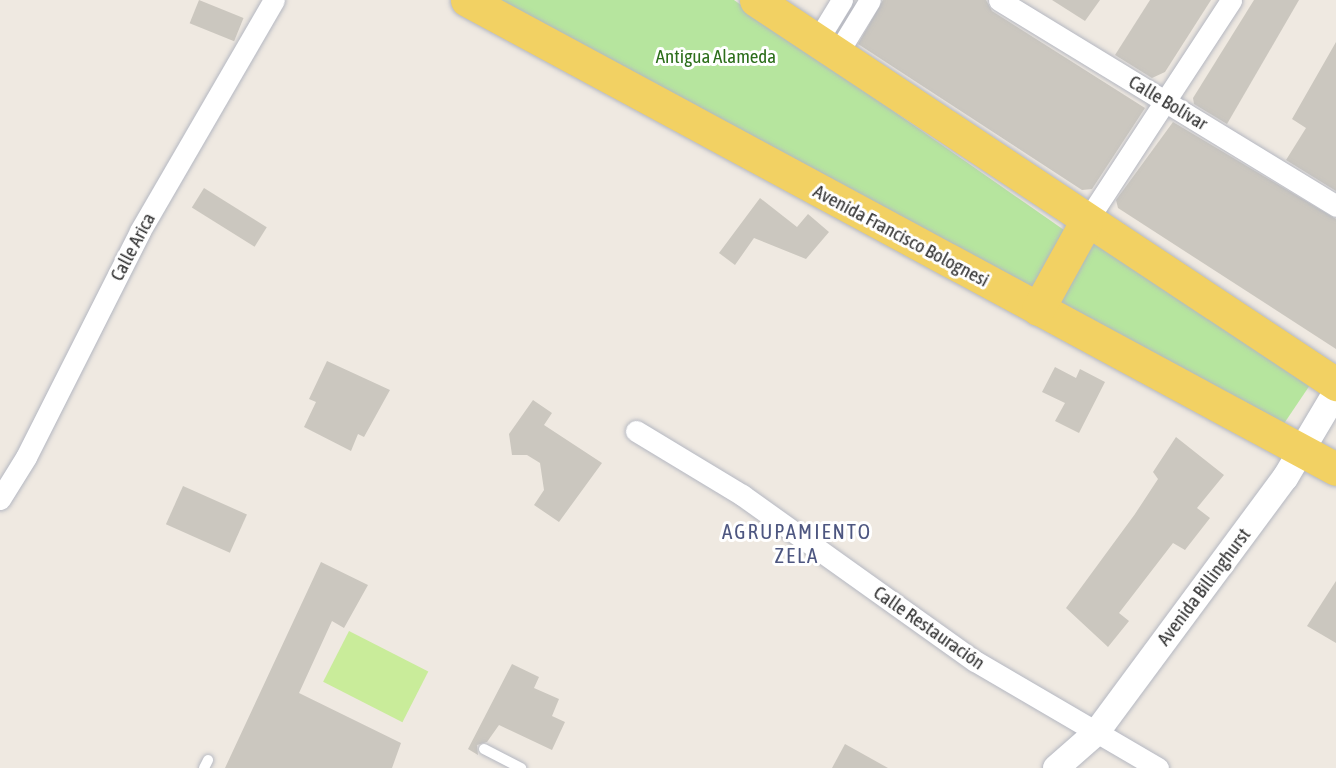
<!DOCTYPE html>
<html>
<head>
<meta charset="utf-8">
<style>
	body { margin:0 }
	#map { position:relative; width:1336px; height:768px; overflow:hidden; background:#efe9e1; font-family:"Asap Condensed",sans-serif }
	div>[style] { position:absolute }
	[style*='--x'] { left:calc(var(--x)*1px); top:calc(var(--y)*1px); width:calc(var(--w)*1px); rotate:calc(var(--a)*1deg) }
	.green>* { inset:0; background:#b6e59e }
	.pitch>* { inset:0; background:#c9ec9a; transform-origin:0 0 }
	.building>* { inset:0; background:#cbc7bf; transform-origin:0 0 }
	.roads { filter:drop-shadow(0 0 2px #b4b7c1) drop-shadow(0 0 2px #b4b7c1) }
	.service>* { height:10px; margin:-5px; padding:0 5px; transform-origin:5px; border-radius:5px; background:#fff }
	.minor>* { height:21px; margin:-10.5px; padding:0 10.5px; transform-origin:10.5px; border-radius:10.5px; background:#fff }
	.tertiary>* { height:26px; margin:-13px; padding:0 13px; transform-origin:13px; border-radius:13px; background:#fff }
	.primary>* { height:33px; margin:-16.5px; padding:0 16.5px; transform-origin:16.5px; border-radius:16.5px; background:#f2d163 }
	span { translate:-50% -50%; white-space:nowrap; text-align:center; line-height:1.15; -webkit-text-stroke:6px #fff; paint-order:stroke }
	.park-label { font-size:19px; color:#2c6e1b }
	.street-label { font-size:19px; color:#2e2e2e }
	.neighbourhood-label { font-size:21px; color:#4d5680; letter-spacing:2px }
</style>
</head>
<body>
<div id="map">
	<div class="green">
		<div style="clip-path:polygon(494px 0,734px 0,1064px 230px,1035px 288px,1024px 291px)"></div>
		<div style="clip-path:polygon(1091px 239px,1312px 382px,1281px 428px,1061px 308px,1057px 295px)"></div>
	</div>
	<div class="pitch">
		<div style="left:349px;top:631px;width:89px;height:57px;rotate:27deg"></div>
	</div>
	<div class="building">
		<div style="left:199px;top:0;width:48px;height:25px;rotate:22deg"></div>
		<div style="clip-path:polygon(883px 0,986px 0,992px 11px,1145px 108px,1092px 189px,1082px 190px,858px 44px)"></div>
		<div style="clip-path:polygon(1052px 0,1100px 0,1085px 21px)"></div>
		<div style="clip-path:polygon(1150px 0,1211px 0,1165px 72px,1152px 78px,1115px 55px)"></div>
		<div style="clip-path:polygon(1254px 0,1299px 0,1227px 124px,1194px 104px,1193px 98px)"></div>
		<div style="clip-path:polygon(1336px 42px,1336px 191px,1286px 160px,1306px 128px,1292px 119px)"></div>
		<div style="clip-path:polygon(1173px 122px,1336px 219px,1336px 349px,1118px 208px,1116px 200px)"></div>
		<div style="left:204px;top:188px;width:74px;height:23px;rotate:32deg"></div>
		<div style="clip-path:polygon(760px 198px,797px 227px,808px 214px,829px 232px,806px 259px,754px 238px,735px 265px,719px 253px)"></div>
		<div style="clip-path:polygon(327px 361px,390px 390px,364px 437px,358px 434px,351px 451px,304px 427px,316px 402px,309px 399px)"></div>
		<div style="clip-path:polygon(1055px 367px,1076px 378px,1080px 369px,1105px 382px,1079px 433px,1055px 421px,1065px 403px,1042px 392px)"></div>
		<div style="clip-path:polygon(533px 400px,552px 413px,544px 425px,602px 463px,559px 522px,534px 505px,544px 490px,540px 463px,527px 455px,512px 455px,509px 434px)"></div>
		<div style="clip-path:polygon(1176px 437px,1224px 475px,1197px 508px,1210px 518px,1185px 550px,1173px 543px,1119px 613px,1129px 621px,1108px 647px,1066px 608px,1135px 514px,1158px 479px,1153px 472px)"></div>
		<div style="left:183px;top:486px;width:70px;height:42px;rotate:24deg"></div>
		<div style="clip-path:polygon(321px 562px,368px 585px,344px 628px,332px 621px,299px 693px,401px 743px,392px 768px,225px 768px)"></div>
		<div style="clip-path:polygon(1336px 581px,1336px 643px,1307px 626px)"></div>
		<div style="clip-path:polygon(512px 664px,539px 677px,534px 688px,559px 699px,552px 716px,565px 722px,552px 750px,499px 725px,487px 742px,477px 745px,478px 755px,468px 749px)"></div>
		<div style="clip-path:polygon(845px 744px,888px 768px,832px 768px)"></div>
	</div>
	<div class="roads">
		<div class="service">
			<div style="--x:484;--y:749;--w:42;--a:27.2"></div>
			<div style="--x:204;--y:768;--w:9;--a:-63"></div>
		</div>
		<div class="minor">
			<div style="--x:999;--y:0;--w:395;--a:31.4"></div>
			<div style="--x:817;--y:41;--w:48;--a:-58.6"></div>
			<div style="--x:837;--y:54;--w:63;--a:-58.6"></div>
			<div style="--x:1086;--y:222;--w:265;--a:-56.8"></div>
			<div style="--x:636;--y:431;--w:124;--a:31.1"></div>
			<div style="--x:742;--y:495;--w:286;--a:35.5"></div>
			<div style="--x:975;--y:661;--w:212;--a:30.3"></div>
			<div style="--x:0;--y:499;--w:49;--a:-58.2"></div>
			<div style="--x:26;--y:457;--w:253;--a:-63.2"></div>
			<div style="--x:140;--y:231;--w:267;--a:-59.9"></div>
		</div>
		<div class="tertiary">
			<div style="--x:1056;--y:768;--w:53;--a:-41.2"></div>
			<div style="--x:1096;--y:733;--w:317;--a:-53.5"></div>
			<div style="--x:1285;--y:478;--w:100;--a:-59.3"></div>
		</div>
		<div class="primary">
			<div style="--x:467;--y:0;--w:987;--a:28.36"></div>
			<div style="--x:756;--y:0;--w:696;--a:33.51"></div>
			<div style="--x:1038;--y:309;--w:99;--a:-61.1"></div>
		</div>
	</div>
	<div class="park-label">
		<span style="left:716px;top:57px">Antigua Alameda</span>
	</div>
	<div class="street-label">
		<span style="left:1168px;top:103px;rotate:31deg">Calle Bolívar</span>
		<span style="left:901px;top:236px;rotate:28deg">Avenida Francisco Bolognesi</span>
		<span style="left:133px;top:247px;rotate:-62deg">Calle Arica</span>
		<span style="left:1204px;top:587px;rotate:-53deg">Avenida Billinghurst</span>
		<span style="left:929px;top:628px;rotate:35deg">Calle Restauración</span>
	</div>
	<div class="neighbourhood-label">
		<span style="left:797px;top:543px">AGRUPAMIENTO<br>ZELA</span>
	</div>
</div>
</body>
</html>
